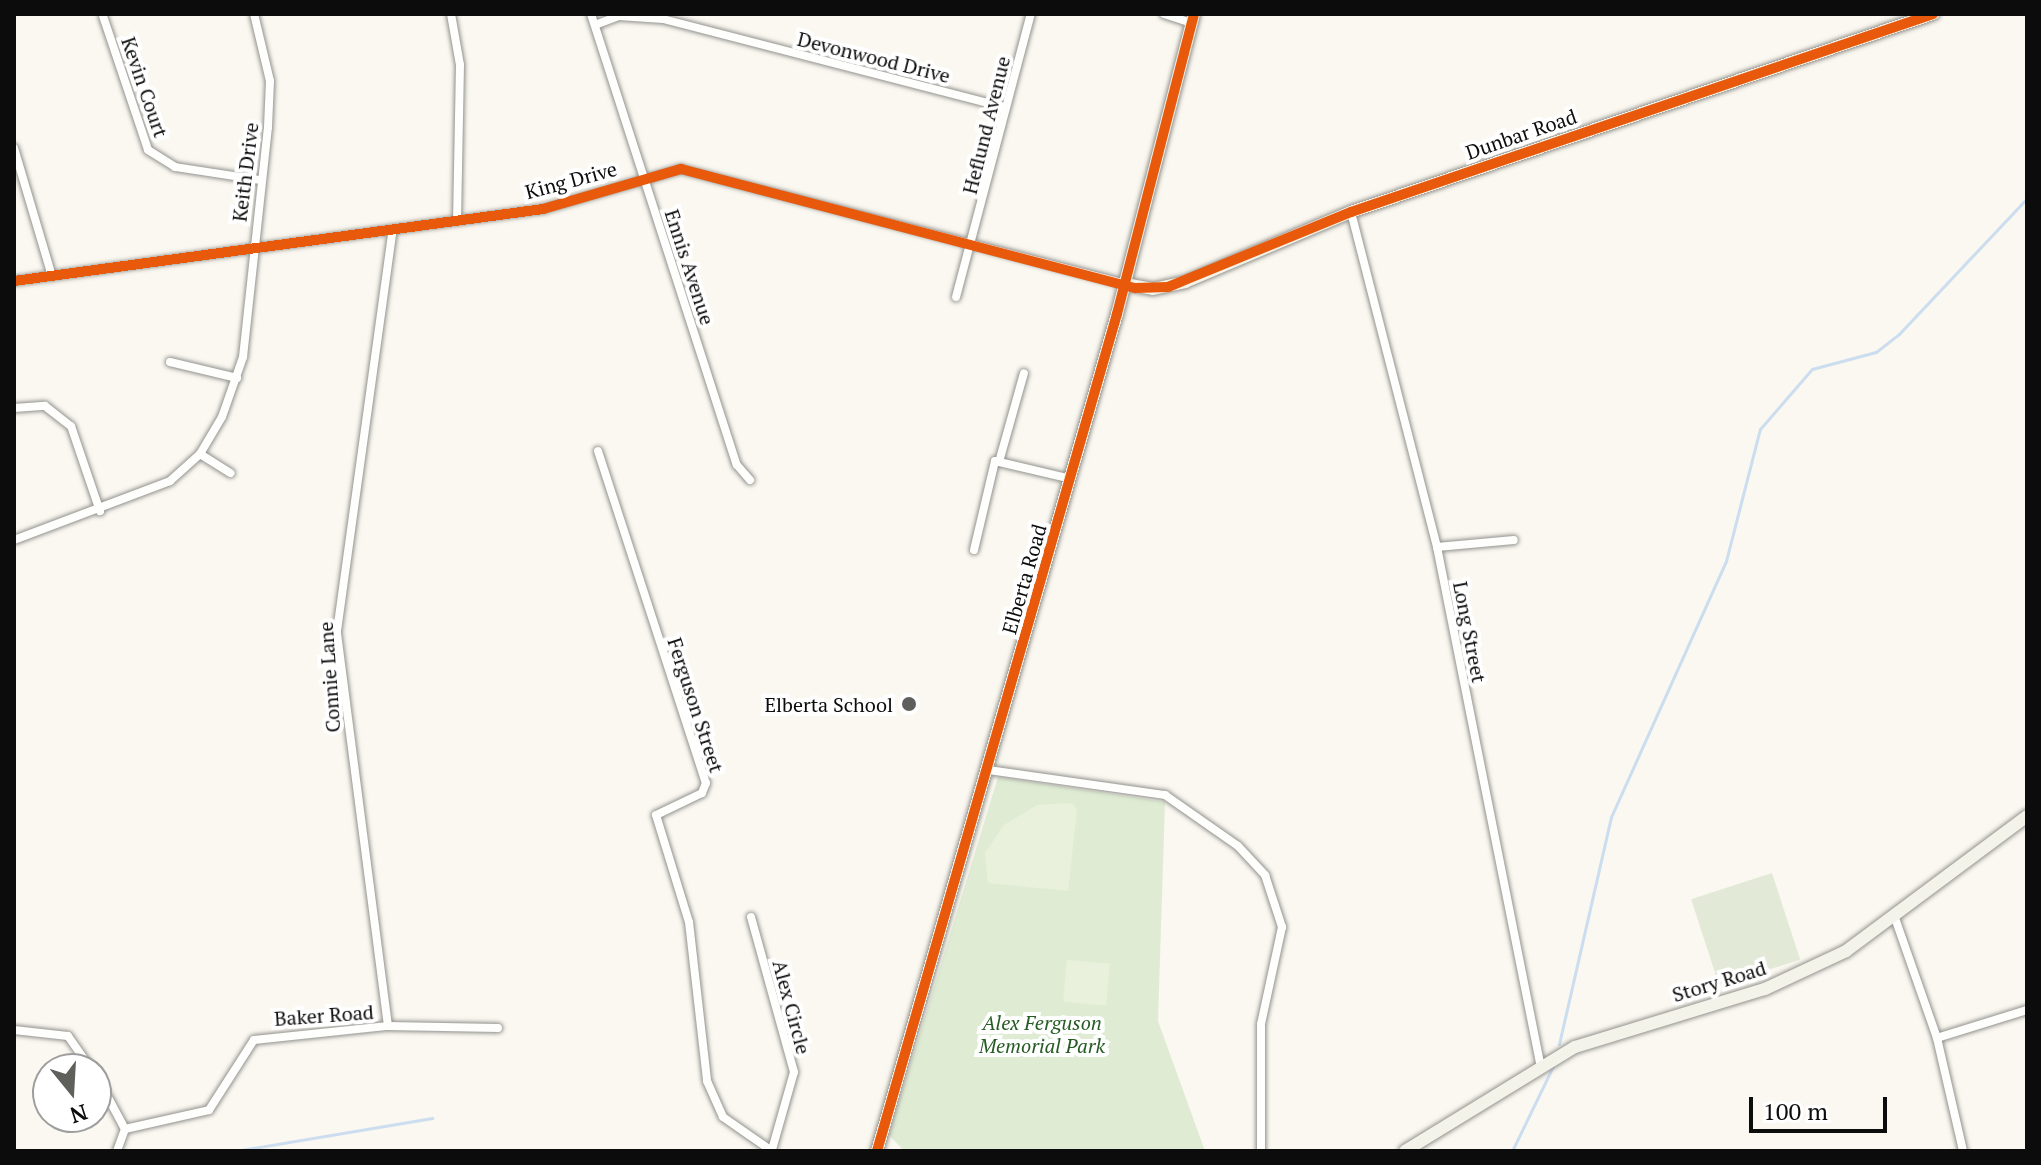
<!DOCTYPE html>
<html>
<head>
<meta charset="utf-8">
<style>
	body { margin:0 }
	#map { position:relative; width:2041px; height:1165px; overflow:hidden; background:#faf8f0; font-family:"PT Serif",serif }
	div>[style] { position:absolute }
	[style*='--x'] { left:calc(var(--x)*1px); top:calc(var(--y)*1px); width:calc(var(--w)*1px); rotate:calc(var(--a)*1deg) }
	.green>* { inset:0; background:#dfecd3 }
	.cemetery>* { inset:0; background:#e2e9d6; transform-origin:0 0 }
	.pitch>* { inset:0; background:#e9f1dc; transform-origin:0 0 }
	.stream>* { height:3px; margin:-1.5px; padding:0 1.5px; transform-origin:1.5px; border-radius:1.5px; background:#cbddef }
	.roads { filter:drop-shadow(0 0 2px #93928f) drop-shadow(0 0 2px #93928f) }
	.street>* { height:8px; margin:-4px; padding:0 4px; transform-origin:4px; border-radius:4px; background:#fefefd }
	.secondary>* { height:12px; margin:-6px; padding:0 6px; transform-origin:6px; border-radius:6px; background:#f3f3e9 }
	.cycleway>* { height:10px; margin:-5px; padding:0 5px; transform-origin:5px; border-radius:5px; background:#e8590c }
	.dots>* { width:22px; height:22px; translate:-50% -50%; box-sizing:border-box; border:4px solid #fff; border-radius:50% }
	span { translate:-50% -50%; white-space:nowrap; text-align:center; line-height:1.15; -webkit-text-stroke:8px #fff; paint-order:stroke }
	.street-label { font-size:20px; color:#0c0c0c }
	.poi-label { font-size:20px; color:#0c0c0c }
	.right { translate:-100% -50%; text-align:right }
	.park-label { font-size:20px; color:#275b24; font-style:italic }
	.frame { position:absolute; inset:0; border:16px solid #0c0c0c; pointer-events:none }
	.north { position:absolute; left:32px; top:1053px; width:80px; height:80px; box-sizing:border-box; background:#fff; border:2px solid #9e9e9e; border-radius:50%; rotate:162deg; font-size:22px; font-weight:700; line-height:32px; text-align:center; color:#0c0c0c }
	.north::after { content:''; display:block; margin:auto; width:28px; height:36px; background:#5f5f5c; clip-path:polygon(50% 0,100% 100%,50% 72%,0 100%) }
	.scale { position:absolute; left:1749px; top:1097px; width:138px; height:36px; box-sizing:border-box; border:4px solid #0c0c0c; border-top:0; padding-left:10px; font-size:24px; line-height:28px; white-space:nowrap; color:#0c0c0c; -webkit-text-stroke:6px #fff; paint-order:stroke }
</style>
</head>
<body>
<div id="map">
	<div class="green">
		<div style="clip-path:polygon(998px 777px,1165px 802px,1158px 1021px,1205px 1151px,904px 1151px,889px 1135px)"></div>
	</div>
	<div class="cemetery">
		<div style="left:1772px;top:873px;width:91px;height:85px;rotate:72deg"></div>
	</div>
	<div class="pitch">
		<div style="clip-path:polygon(1072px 803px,1077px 809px,1068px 891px,988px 883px,985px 853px,1004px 825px,1037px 805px)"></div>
		<div style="left:1067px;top:960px;width:43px;height:42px;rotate:5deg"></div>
	</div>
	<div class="stream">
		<div style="--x:1559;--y:1044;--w:233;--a:-77.1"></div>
		<div style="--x:1611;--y:817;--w:281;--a:-65.8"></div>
		<div style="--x:1726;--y:561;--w:136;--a:-75.6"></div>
		<div style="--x:1760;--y:429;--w:79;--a:-49.1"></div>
		<div style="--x:1812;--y:369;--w:66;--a:-14.9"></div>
		<div style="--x:1876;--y:352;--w:29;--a:-38"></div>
		<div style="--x:1899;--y:334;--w:187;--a:-46.7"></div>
		<div style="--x:235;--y:1151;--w:200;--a:-9.5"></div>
		<div style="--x:1512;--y:1151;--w:94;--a:-64.2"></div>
	</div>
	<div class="roads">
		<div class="street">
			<div style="--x:451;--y:14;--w:52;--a:80"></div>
			<div style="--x:460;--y:65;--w:156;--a:91.1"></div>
			<div style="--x:591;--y:14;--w:474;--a:72.1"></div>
			<div style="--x:737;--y:465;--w:20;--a:49"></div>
			<div style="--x:1164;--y:14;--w:29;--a:18"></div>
			<div style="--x:103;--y:16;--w:141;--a:71.4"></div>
			<div style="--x:148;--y:150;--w:32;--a:32"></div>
			<div style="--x:175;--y:167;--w:86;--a:8.7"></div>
			<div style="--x:595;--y:25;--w:26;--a:-21"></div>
			<div style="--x:619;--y:16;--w:44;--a:3.9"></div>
			<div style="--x:663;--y:19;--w:354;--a:14.5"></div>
			<div style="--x:14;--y:148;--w:134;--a:73.5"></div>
			<div style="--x:1351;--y:212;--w:346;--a:75.6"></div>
			<div style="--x:1437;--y:547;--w:526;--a:78.71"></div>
			<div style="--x:14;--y:281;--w:534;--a:-7.75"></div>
			<div style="--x:543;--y:209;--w:144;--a:-16.2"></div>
			<div style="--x:681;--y:169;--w:459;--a:14.5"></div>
			<div style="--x:956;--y:297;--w:293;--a:-75.2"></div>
			<div style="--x:170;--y:362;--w:69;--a:13.4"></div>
			<div style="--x:14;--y:408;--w:31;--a:-4"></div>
			<div style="--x:45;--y:406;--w:33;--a:38"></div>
			<div style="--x:71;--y:426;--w:90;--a:71.2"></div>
			<div style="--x:598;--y:451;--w:349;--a:72"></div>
			<div style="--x:706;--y:783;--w:11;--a:112"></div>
			<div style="--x:702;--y:793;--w:51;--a:154.4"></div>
			<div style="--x:656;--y:815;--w:112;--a:72.9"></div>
			<div style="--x:689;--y:922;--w:160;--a:83.5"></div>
			<div style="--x:707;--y:1081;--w:39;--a:66"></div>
			<div style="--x:723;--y:1117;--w:60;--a:34.8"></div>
			<div style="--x:200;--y:454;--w:36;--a:32"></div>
			<div style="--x:999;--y:462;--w:92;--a:-74.3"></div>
			<div style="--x:14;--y:540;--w:167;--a:-20.7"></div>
			<div style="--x:170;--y:481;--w:40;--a:-42"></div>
			<div style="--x:200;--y:454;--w:43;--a:-59.3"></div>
			<div style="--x:222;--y:417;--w:64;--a:-70.7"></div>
			<div style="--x:243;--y:357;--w:231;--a:-83.8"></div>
			<div style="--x:268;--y:127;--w:46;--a:-87.5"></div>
			<div style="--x:270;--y:81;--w:69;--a:-103.4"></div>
			<div style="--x:1437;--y:547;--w:77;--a:-5.2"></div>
			<div style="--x:974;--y:550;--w:91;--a:-76.7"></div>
			<div style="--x:995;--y:461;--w:78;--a:13.3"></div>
			<div style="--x:989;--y:770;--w:178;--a:8.1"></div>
			<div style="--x:1165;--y:795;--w:89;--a:34.9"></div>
			<div style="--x:1238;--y:846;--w:40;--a:47"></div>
			<div style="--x:1265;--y:875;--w:55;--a:71.9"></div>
			<div style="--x:1282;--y:927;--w:99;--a:102.2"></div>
			<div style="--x:1261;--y:1024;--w:127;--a:90"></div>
			<div style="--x:751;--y:917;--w:161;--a:74.5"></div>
			<div style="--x:794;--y:1072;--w:81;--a:105.8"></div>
			<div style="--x:1895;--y:918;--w:127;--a:70.7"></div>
			<div style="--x:1937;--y:1038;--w:116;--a:77"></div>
			<div style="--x:388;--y:1026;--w:398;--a:-97.4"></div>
			<div style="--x:337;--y:631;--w:405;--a:-82.1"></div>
			<div style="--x:14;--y:1030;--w:54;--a:6.3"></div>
			<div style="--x:68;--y:1036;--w:40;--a:55.1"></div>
			<div style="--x:1937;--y:1038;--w:94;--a:-17.3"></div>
			<div style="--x:96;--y:1075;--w:61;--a:61.8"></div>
			<div style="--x:117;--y:1151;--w:23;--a:-70"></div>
			<div style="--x:125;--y:1129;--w:86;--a:-12.7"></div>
			<div style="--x:209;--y:1110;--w:83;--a:-57.3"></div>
			<div style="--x:254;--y:1040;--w:135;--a:-6"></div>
			<div style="--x:388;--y:1026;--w:110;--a:1"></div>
		</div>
		<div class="secondary">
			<div style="--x:1125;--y:284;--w:28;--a:10"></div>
			<div style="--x:1153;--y:289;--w:33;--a:-12"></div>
			<div style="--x:1185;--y:282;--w:180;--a:-22.9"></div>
			<div style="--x:1351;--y:212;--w:615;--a:-18.79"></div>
			<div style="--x:877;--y:1151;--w:871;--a:-74"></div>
			<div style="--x:1117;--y:314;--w:310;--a:-75.6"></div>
			<div style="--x:1405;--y:1151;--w:199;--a:-31.5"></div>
			<div style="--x:1575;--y:1047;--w:199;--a:-17"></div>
			<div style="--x:1765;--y:989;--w:89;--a:-25.1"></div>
			<div style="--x:1846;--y:951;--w:226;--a:-36.7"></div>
		</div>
	</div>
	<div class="cycleway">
		<div style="--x:14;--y:281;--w:534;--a:-7.75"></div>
		<div style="--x:543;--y:209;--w:144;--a:-16.2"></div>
		<div style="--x:681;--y:169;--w:470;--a:14.7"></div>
		<div style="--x:1136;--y:288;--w:32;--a:-2"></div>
		<div style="--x:1168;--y:287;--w:198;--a:-22.3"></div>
		<div style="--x:1351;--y:212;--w:615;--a:-18.79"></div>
		<div style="--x:877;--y:1151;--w:871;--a:-74"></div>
		<div style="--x:1117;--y:314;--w:310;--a:-75.6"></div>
	</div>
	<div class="dots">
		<div style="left:909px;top:704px;background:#5f5f5c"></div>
	</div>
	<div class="street-label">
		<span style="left:874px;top:57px;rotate:14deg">Devonwood Drive</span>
		<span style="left:145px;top:87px;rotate:71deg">Kevin Court</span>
		<span style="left:986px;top:125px;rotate:-76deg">Heflund Avenue</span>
		<span style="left:1521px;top:134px;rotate:-19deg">Dunbar Road</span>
		<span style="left:245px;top:172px;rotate:-83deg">Keith Drive</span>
		<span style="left:571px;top:180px;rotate:-15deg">King Drive</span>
		<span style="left:690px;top:267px;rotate:72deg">Ennis Avenue</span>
		<span style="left:1024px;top:579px;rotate:-74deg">Elberta Road</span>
		<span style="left:1470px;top:632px;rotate:79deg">Long Street</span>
		<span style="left:329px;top:677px;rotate:-94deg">Connie Lane</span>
		<span style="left:696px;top:705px;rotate:72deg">Ferguson Street</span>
		<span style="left:1719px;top:981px;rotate:-17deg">Story Road</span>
		<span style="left:792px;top:1007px;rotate:75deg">Alex Circle</span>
		<span style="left:324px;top:1015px;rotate:-4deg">Baker Road</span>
	</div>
	<div class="poi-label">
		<span class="right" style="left:893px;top:704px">Elberta School</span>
	</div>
	<div class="park-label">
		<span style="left:1042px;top:1034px">Alex Ferguson<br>Memorial Park</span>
	</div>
	<div class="frame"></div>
	<div class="north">N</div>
	<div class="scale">100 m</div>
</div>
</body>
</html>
